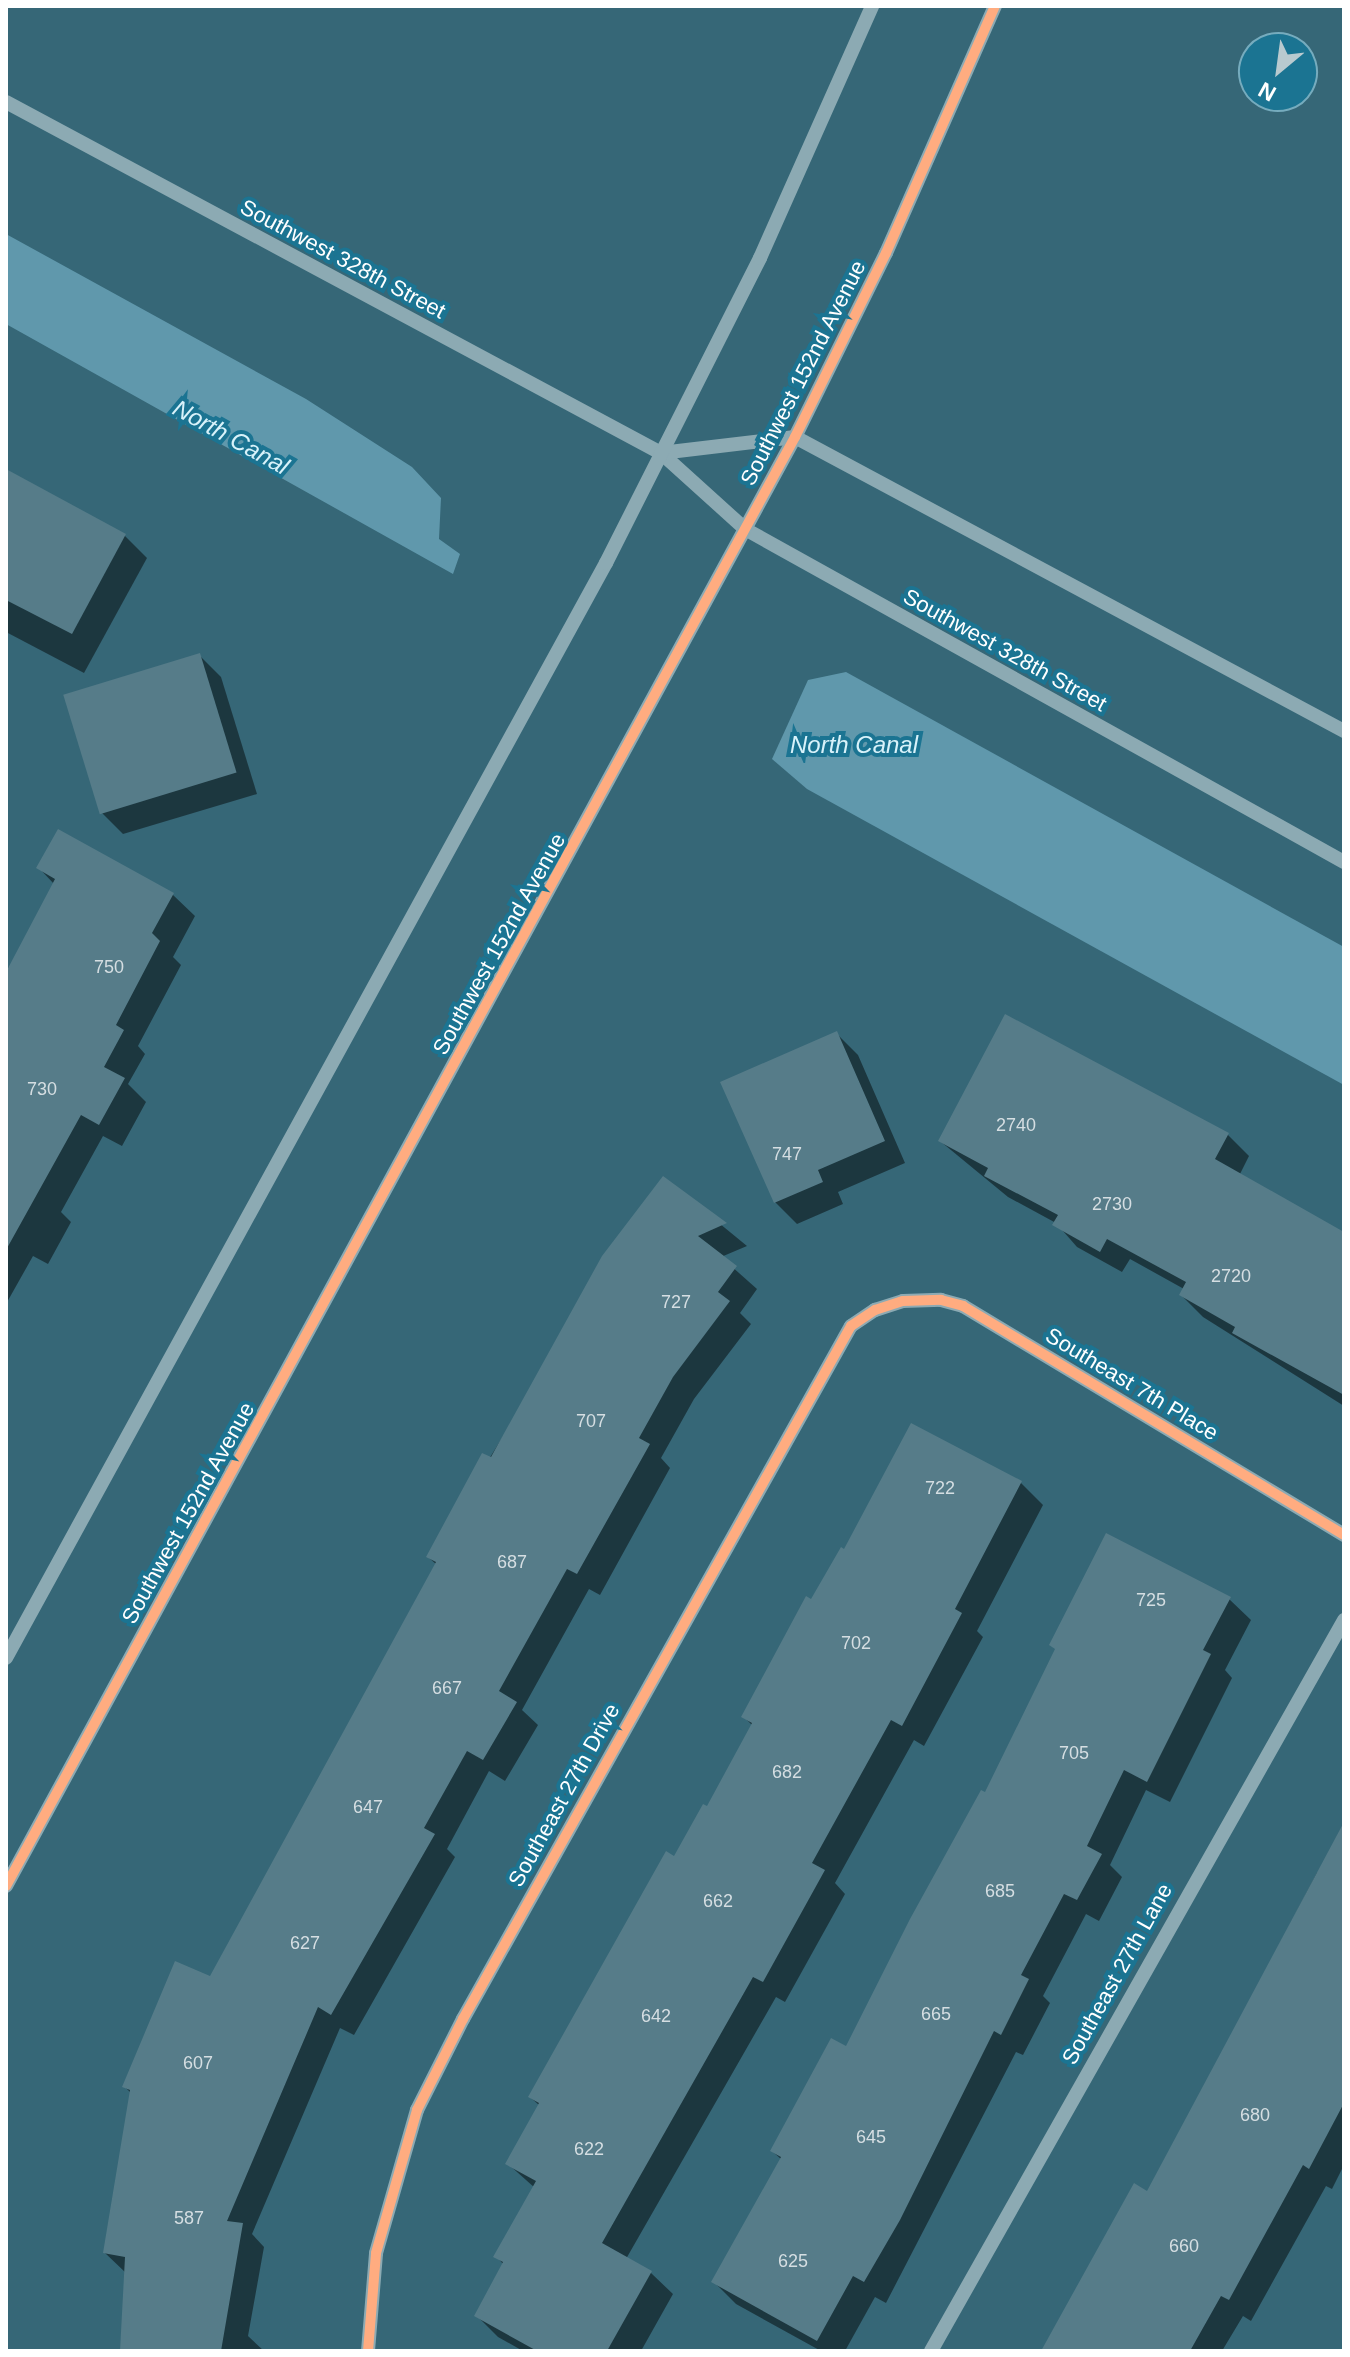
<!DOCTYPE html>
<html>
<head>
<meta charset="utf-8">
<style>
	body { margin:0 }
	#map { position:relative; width:1350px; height:2357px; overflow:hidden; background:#366777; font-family:Helvetica,sans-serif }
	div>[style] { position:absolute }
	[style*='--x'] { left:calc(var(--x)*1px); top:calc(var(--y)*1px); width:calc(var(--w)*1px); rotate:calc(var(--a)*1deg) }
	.water>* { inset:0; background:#6098ac }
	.shadow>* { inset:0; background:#0007 }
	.building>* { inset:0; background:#567c89; transform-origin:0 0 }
	.minor>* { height:14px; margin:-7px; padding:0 7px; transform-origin:7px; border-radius:7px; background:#8caab3 }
	.cycleway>* { height:10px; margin:-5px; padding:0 5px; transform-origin:5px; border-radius:5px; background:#ffac80 }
	span { translate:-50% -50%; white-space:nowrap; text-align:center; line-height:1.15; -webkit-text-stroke:8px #1b7492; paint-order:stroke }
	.number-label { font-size:18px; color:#d5dee2 }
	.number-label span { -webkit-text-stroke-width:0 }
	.street-label { font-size:22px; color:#fff }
	.water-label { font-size:24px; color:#d8f2fa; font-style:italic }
	.frame { position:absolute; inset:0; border:8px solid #fff; pointer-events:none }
	.north { position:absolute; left:1238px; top:32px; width:80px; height:80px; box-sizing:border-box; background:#1b7492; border:2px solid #76acbe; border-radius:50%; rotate:209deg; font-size:22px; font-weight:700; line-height:32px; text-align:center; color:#fff }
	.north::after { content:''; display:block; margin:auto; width:28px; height:36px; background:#b9cacf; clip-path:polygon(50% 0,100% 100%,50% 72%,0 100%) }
</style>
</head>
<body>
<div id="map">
	<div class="water">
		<div style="clip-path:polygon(6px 234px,306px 399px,412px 467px,441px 498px,439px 539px,460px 554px,453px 574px,6px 324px)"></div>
		<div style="clip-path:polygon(846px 672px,1344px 947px,1344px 1085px,807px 789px,772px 759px,808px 680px)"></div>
	</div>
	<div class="shadow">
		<div style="clip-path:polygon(6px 472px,125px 536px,147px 558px,84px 673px,6px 632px)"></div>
		<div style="clip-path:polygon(199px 655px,221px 677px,257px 794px,123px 834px,101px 812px)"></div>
		<div style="clip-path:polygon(59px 832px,173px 895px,195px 916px,173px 957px,181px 965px,138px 1046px,145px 1054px,128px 1084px,146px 1102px,122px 1146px,103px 1136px,61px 1212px,71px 1222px,48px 1264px,33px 1256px,6px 1304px,6px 966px,10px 969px,54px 884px,39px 868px)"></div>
		<div style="clip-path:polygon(836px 1033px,858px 1055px,905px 1163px,838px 1192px,843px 1204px,797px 1224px,775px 1202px)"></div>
		<div style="clip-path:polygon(1227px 1134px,1249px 1156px,1239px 1176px,1344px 1235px,1344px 1406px,1203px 1317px,1181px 1295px,1184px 1289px,1130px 1259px,1122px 1272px,1077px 1247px,1056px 1223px,1008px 1197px,940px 1141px)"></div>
		<div style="clip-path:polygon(664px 1178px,747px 1246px,721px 1257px,757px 1289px,740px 1313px,751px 1324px,694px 1399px,661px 1458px,670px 1468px,600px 1595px,589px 1589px,522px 1710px,538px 1725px,505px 1781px,489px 1771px,447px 1849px,455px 1857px,354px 2035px,340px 2028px,252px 2234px,264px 2247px,248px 2336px,264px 2351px,122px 2351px,126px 2273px,105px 2253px,131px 2093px,125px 2087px,211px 1978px,437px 1565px,428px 1557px)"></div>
		<div style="clip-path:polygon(1021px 1483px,1043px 1505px,977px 1631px,983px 1637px,924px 1746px,914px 1740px,835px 1883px,845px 1894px,785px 2002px,776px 1997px,626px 2259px,651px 2273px,673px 2294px,641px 2351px,523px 2351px,498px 2337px,476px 2315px,504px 2265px,496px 2256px,535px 2188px,508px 2164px,540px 2106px,530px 2097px,707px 1809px,753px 1726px,743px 1716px,812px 1602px,845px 1552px)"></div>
		<div style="clip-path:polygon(1229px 1599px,1251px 1620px,1225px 1670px,1232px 1678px,1170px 1802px,1146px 1790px,1110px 1865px,1122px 1877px,1099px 1921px,1086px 1914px,1043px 1996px,1050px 2003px,1023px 2055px,1016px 2052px,886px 2303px,875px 2297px,845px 2351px,821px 2351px,736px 2304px,714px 2282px,782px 2160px,772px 2151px,847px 2048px,986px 1794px)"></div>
		<div style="clip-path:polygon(1344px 1856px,1344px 2165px,1332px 2189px,1326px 2186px,1251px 2321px,1243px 2316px,1222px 2351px,1043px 2351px,1148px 2194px,1317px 1873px)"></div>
	</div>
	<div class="building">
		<div style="clip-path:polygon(6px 469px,126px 534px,72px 634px,6px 600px)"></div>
		<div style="left:200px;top:653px;width:125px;height:143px;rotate:73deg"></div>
		<div style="clip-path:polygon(58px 829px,174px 893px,152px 933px,160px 941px,116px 1025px,124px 1030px,104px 1067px,125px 1078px,99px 1125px,81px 1115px,6px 1250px,6px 972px,55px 879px,36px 868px)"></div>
		<div style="clip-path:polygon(1005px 1014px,1229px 1133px,1215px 1159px,1344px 1232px,1344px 1395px,1232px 1333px,1235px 1327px,1179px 1295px,1186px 1282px,1107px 1239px,1100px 1252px,1052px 1225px,1058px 1215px,984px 1176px,988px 1168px,938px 1141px)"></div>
		<div style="clip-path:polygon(837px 1031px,885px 1141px,818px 1170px,823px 1182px,774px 1203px,720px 1082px)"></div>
		<div style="clip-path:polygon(663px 1176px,727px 1223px,698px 1236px,737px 1266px,718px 1292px,730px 1301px,673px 1377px,639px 1438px,650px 1444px,577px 1574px,567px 1569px,499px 1691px,517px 1702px,483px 1760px,467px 1751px,424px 1828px,435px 1834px,331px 2015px,318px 2007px,227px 2221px,243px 2223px,221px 2351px,120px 2351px,125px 2257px,103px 2253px,130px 2090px,122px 2087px,175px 1961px,210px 1976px,436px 1562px,426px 1557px,482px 1453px,491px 1457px,602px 1256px)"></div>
		<div style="clip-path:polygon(911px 1423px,1022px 1481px,955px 1609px,962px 1613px,902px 1726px,891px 1720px,812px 1863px,825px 1870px,763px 1982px,753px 1977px,602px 2243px,652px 2271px,607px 2351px,537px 2351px,474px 2316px,503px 2262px,493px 2257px,536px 2181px,505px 2164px,539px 2103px,528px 2097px,666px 1851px,674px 1856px,703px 1804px,707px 1806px,752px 1723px,741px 1717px,806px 1596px,811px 1599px,841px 1547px,844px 1549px)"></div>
		<div style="clip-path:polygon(1106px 1533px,1231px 1597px,1203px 1650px,1211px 1654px,1147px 1782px,1124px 1770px,1087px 1846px,1102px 1854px,1077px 1900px,1064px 1894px,1021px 1975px,1029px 1979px,1001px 2035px,994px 2031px,900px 2220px,864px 2282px,853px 2276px,817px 2341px,711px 2282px,781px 2157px,770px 2151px,831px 2038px,846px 2046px,910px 1919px,981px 1790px,985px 1792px,1055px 1649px,1049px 1645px)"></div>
		<div style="clip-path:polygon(1344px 1822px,1344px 2103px,1309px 2169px,1303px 2165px,1229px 2300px,1221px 2296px,1190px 2351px,1041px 2351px,1134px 2183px,1147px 2191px)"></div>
	</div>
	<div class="minor">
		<div style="--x:6;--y:102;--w:743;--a:28.19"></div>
		<div style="--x:661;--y:453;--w:113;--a:42.1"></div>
		<div style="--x:745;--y:529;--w:685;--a:29.07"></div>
		<div style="--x:661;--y:453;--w:135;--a:-6.8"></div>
		<div style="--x:795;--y:437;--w:623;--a:28.17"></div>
		<div style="--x:6;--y:1658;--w:1249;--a:-61.28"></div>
		<div style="--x:606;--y:563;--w:342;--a:-63.2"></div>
		<div style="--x:760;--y:258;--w:276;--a:-66"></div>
		<div style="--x:6;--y:1886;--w:1650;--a:-61.43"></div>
		<div style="--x:795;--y:437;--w:205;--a:-63.7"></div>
		<div style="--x:886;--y:253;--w:270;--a:-66.2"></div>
		<div style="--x:368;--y:2351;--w:98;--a:-85.3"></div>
		<div style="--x:376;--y:2253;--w:149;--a:-74"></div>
		<div style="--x:417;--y:2110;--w:102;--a:-63.2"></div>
		<div style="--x:463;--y:2019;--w:794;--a:-60.76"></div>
		<div style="--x:851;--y:1326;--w:29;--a:-34"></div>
		<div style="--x:875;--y:1310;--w:29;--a:-18"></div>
		<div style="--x:903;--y:1301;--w:38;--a:-2"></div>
		<div style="--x:941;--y:1300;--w:23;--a:15"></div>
		<div style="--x:963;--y:1306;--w:445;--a:31"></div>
		<div style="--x:931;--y:2351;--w:840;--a:-60.53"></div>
	</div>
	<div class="cycleway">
		<div style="--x:6;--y:1886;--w:1650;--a:-61.43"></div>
		<div style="--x:795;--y:437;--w:205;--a:-63.7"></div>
		<div style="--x:886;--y:253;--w:270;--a:-66.2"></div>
		<div style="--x:368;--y:2351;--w:98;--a:-85.3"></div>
		<div style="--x:376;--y:2253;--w:149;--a:-74"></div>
		<div style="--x:417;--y:2110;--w:102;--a:-63.2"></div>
		<div style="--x:463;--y:2019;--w:794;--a:-60.76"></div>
		<div style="--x:851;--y:1326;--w:29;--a:-34"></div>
		<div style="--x:875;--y:1310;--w:29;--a:-18"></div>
		<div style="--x:903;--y:1301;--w:38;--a:-2"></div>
		<div style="--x:941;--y:1300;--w:23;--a:15"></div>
		<div style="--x:963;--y:1306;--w:445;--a:31"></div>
	</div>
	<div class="number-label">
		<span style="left:109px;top:967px">750</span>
		<span style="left:42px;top:1089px">730</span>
		<span style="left:1016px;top:1125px">2740</span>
		<span style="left:787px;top:1154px">747</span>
		<span style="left:1112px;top:1204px">2730</span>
		<span style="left:1231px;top:1276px">2720</span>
		<span style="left:676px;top:1302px">727</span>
		<span style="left:591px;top:1421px">707</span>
		<span style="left:940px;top:1488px">722</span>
		<span style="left:512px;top:1562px">687</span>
		<span style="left:1151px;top:1600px">725</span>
		<span style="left:856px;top:1643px">702</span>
		<span style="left:447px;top:1688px">667</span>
		<span style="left:1074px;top:1753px">705</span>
		<span style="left:787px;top:1772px">682</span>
		<span style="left:368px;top:1807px">647</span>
		<span style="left:1000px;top:1891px">685</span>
		<span style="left:718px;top:1901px">662</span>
		<span style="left:305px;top:1943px">627</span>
		<span style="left:936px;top:2014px">665</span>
		<span style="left:656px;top:2016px">642</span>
		<span style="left:198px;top:2063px">607</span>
		<span style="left:1255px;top:2115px">680</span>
		<span style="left:871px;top:2137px">645</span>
		<span style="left:589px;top:2149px">622</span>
		<span style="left:189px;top:2218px">587</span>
		<span style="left:1184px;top:2246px">660</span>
		<span style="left:793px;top:2261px">625</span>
	</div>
	<div class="street-label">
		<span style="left:343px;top:259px;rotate:28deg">Southwest 328th Street</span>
		<span style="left:803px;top:373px;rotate:-63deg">Southwest 152nd Avenue</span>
		<span style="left:1005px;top:650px;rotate:29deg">Southwest 328th Street</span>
		<span style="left:499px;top:944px;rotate:-61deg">Southwest 152nd Avenue</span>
		<span style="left:1132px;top:1384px;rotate:31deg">Southeast 7th Place</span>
		<span style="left:188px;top:1513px;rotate:-61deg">Southwest 152nd Avenue</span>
		<span style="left:564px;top:1795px;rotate:-61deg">Southeast 27th Drive</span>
		<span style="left:1117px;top:1974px;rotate:-61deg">Southeast 27th Lane</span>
	</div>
	<div class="water-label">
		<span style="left:231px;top:437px;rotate:29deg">North Canal</span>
		<span style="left:854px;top:745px">North Canal</span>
	</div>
	<div class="frame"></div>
	<div class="north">N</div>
</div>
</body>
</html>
